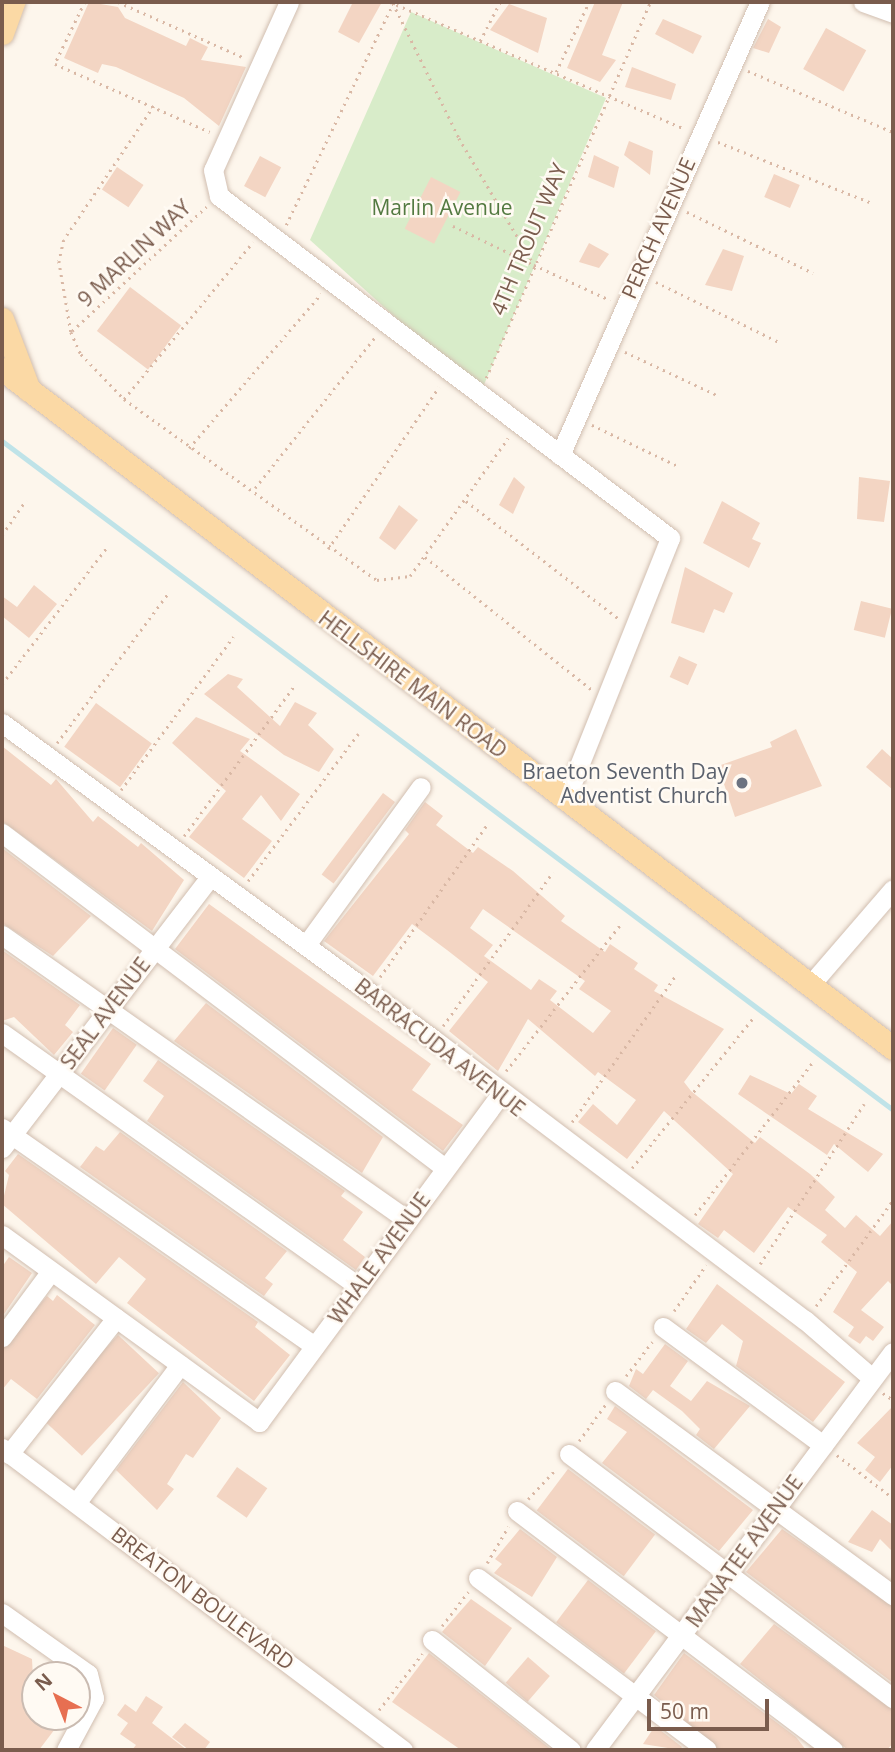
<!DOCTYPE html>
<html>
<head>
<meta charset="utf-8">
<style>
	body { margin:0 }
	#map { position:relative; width:895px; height:1752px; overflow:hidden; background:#fdf6ec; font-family:"Open Sans",sans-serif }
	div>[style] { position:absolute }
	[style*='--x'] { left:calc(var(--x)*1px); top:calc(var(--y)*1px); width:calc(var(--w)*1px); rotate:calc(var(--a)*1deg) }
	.green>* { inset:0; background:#d8ecc9 }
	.stream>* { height:5px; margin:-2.5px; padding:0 2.5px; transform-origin:2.5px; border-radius:2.5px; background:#bfe3e8 }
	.building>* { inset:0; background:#f3d5c3; transform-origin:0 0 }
	.path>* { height:2.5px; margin-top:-1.25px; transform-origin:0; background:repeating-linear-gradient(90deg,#d9b8a5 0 2px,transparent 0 7px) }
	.roads { filter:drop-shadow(0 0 2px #d1beb0) drop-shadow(0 0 2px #d1beb0) }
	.minor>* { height:19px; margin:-9.5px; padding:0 9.5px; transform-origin:9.5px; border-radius:9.5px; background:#fff }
	.major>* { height:23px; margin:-11.5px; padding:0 11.5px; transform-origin:11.5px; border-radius:11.5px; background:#fbd9a5 }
	.dots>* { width:19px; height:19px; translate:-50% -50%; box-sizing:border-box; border:4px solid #fffaf3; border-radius:50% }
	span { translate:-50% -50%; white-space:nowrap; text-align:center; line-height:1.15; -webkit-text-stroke:5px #fffaf3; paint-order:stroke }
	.park-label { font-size:21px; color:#537a41 }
	.street-label { font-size:21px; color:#7a5c4d }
	.worship-label { font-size:21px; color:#5b616d }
	.right { translate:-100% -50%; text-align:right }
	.frame { position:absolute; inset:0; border:4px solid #7a5c4d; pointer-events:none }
	.north { position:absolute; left:21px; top:1661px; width:70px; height:70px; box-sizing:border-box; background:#fffaf3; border:2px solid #cabbb1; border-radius:50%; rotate:318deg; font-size:19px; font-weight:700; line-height:28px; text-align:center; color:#7a5c4d }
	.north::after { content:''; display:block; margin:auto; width:24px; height:32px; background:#e76f51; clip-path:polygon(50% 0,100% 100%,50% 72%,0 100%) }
	.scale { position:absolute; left:647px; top:1699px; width:122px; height:32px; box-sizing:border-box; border:4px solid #7a5c4d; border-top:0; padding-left:9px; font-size:21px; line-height:24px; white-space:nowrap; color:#7a5c4d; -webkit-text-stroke:5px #fffaf3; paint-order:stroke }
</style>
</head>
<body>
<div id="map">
	<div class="green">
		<div style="clip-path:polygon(411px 12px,606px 98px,480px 394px,310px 240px)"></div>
	</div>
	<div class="stream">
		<div style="--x:2;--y:441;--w:1114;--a:36.9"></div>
	</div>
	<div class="building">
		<div style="clip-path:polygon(89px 2px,118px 7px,125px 18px,186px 46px,190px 38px,208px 47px,201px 60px,246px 67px,219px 126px,184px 98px,116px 67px,102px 64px,98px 73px,64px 58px)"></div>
		<div style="clip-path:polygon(353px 2px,382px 2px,359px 43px,338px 32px)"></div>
		<div style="clip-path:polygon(595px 2px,623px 2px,602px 55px,616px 60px,600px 82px,567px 68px)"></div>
		<div style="clip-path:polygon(509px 4px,547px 18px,538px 53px,490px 30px)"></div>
		<div style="clip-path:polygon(663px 19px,702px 36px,693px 54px,655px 34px)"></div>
		<div style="clip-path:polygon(768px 19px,781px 27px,769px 53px,753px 48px)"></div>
		<div style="left:826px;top:28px;width:46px;height:47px;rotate:29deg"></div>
		<div style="clip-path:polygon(632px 67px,676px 84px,671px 100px,625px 87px)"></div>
		<div style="clip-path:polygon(629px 141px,653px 151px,650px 175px,624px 155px)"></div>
		<div style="clip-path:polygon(594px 155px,619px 167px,614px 188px,588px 177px)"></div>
		<div style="left:260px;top:156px;width:24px;height:34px;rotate:28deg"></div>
		<div style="left:117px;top:167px;width:32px;height:27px;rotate:34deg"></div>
		<div style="left:774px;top:174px;width:28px;height:25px;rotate:23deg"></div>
		<div style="left:431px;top:177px;width:33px;height:58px;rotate:27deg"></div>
		<div style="clip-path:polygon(589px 243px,609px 254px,599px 268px,579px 262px)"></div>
		<div style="clip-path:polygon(723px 249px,744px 256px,732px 291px,705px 285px)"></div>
		<div style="left:130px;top:287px;width:64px;height:55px;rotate:37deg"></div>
		<div style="clip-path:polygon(514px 477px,525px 487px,513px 514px,499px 505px)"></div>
		<div style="clip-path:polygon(859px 477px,890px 481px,884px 522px,857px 519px)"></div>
		<div style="clip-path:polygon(722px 501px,760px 523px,752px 539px,761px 543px,749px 568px,703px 543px)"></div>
		<div style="clip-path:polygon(399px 505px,418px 520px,395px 550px,379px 538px)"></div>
		<div style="clip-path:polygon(685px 567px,733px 593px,724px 613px,714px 609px,704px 633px,671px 623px)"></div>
		<div style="clip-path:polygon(34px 585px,57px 604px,29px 638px,2px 616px,2px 596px,17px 607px)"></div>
		<div style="left:861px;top:601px;width:32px;height:30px;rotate:14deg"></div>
		<div style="left:679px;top:656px;width:20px;height:23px;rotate:24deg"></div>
		<div style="clip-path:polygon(228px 674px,243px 679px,237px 687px,280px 726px,295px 702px,317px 713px,308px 725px,334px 749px,319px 772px,284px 755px,204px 694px)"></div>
		<div style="left:96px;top:703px;width:69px;height:54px;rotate:36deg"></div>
		<div style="clip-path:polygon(196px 717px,250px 739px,240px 751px,300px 794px,281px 821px,261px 795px,242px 819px,272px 841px,244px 878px,189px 837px,226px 791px,172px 743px)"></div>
		<div style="clip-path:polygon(796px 729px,822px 786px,735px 817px,718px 766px,772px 747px,770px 742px)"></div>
		<div style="clip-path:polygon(2px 746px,51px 785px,56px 779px,93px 822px,98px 816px,138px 847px,141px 843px,184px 880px,152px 931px,2px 821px)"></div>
		<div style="clip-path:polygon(882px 749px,893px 759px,893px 790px,866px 767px)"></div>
		<div style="left:383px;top:793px;width:15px;height:102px;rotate:37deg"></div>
		<div style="clip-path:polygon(evenodd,425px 802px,443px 816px,436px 825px,473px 853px,478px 847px,513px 871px,565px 916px,561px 921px,605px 952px,610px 944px,638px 963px,634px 969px,658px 985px,654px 991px,724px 1029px,684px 1082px,691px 1091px,755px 1143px,760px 1137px,810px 1174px,835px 1197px,825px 1210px,845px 1228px,856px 1215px,880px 1236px,893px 1221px,893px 1286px,888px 1281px,861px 1310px,884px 1327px,873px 1341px,866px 1336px,860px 1344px,848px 1336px,854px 1327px,833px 1312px,857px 1272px,821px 1242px,827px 1235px,788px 1207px,754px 1253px,724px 1230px,718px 1238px,698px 1224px,733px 1174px,664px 1111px,627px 1159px,578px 1122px,593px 1104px,617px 1125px,636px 1100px,598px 1072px,595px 1076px,528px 1019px,498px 1071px,449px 1031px,488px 982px,447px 950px,412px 924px,373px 976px,324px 941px,409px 834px,405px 830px,425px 802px,483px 909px,585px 981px,579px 989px,611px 1011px,593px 1033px,550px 1000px,557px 991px,539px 979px,531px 990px,484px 956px,493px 945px,470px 928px,483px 909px)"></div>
		<div style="clip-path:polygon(2px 848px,91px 916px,53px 956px,2px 923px)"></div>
		<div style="clip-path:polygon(209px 904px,431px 1064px,412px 1090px,463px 1125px,443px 1151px,175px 949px)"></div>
		<div style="clip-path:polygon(2px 950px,80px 1005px,65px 1025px,73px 1032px,54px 1055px,14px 1017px,2px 1021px)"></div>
		<div style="clip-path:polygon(206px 1003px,383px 1137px,362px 1173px,174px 1041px)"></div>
		<div style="left:113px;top:1028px;width:29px;height:56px;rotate:35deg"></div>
		<div style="clip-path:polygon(158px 1060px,345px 1191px,341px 1196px,363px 1212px,343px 1240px,365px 1257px,356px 1270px,147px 1121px,164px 1096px,143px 1081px)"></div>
		<div style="clip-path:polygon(750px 1075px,791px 1094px,799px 1084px,817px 1096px,808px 1109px,883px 1154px,868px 1172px,834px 1144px,827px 1155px,738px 1094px)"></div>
		<div style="clip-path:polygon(120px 1132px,287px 1251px,265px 1278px,273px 1284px,264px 1296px,80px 1167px,96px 1146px,104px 1151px)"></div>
		<div style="clip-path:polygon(18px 1154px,258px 1322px,255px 1327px,290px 1355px,254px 1401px,127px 1303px,146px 1279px,119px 1257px,96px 1284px,2px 1204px,9px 1175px,5px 1171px)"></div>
		<div style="clip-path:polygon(9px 1257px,32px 1273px,2px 1317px,2px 1267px)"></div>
		<div style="clip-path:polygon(717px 1284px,845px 1382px,813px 1422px,736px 1366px,743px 1341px,722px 1324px,706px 1343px,686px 1329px)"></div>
		<div style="clip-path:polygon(57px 1295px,95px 1325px,37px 1399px,11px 1379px,2px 1390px,2px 1349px,47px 1296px,53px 1301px)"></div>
		<div style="left:118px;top:1335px;width:56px;height:113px;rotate:43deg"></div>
		<div style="clip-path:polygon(665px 1344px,688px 1361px,670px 1386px,691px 1401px,707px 1381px,750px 1406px,714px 1449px,696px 1435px,700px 1429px,682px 1411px,653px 1390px,646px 1399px,629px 1386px,636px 1369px,643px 1374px)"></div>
		<div style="clip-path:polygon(183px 1382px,221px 1418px,193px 1458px,186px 1454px,167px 1484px,174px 1489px,157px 1510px,116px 1470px)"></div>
		<div style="clip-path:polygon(615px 1406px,753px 1510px,719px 1551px,602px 1463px,627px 1432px,607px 1419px)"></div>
		<div style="clip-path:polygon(893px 1406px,893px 1465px,880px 1482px,865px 1470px,875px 1457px,857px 1443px)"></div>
		<div style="left:237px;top:1467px;width:37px;height:36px;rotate:35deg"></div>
		<div style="left:568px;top:1469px;width:109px;height:52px;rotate:37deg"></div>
		<div style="clip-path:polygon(872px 1510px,893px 1525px,893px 1552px,880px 1539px,872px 1552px,848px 1542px)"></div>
		<div style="clip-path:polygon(520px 1529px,557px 1557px,532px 1597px,494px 1573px,502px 1564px,495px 1559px)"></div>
		<div style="clip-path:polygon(782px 1529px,893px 1607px,893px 1683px,746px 1572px)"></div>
		<div style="left:588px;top:1580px;width:85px;height:53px;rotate:37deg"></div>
		<div style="clip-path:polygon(471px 1599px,512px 1628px,485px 1666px,442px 1632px)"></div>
		<div style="clip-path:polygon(774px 1624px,893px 1710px,893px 1743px,887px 1750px,848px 1750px,740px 1664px)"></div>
		<div style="clip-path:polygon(2px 1645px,32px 1659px,35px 1717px,64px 1717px,39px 1750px,2px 1750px)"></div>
		<div style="clip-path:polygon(429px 1653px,552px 1750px,461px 1750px,392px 1702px)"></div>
		<div style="clip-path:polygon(684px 1653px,796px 1737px,806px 1750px,719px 1750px,654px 1695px)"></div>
		<div style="left:528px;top:1657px;width:29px;height:34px;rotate:41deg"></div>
		<div style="clip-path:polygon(146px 1696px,163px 1707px,152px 1723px,187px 1750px,132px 1750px,136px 1745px,120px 1734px,128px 1723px,117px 1715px,125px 1704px,136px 1712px)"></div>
		<div style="clip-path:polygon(185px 1723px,210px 1742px,204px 1750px,189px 1750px,172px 1737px)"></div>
		<div style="clip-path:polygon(655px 1726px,682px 1747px,680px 1750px,643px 1744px)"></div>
	</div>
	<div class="path">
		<div style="--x:85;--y:2;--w:69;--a:115.8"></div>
		<div style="--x:55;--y:64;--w:169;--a:23.7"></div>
		<div style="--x:118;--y:2;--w:139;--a:23.8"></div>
		<div style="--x:390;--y:2;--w:321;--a:23.3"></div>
		<div style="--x:393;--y:3;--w:150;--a:63.9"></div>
		<div style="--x:459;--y:138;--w:147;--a:59.4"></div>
		<div style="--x:534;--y:265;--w:84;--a:24.7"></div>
		<div style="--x:480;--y:41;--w:44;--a:-62.9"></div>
		<div style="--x:748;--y:71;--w:157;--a:22.8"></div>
		<div style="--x:556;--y:72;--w:77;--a:-64.8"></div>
		<div style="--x:154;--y:106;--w:161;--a:123.9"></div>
		<div style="--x:64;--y:240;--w:22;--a:103"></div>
		<div style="--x:59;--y:261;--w:72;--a:80.4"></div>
		<div style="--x:71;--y:332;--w:24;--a:66"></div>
		<div style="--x:81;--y:354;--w:62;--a:46.3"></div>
		<div style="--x:124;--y:399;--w:311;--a:35.6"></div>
		<div style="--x:377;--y:580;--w:33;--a:-7"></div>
		<div style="--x:410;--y:576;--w:169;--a:-54.6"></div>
		<div style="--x:718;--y:142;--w:166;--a:21.6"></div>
		<div style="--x:687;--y:212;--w:140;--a:25.8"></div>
		<div style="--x:286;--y:225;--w:246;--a:-64.2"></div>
		<div style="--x:453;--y:226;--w:90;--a:25.7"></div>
		<div style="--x:656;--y:282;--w:137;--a:26"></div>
		<div style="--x:72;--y:331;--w:183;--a:-42.8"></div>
		<div style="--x:625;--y:352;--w:102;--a:25.1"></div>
		<div style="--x:486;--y:378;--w:410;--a:-66.4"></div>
		<div style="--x:124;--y:399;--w:203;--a:-50.6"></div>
		<div style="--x:592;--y:425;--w:95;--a:25.5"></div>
		<div style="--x:189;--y:448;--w:203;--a:-49.4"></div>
		<div style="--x:255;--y:488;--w:193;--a:-51.5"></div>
		<div style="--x:466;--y:501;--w:193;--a:37.6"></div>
		<div style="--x:2;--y:535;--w:42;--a:-55.6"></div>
		<div style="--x:328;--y:549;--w:196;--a:-55.6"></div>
		<div style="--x:425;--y:557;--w:213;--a:38.5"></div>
		<div style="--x:2;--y:684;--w:173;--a:-52.5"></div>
		<div style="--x:57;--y:743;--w:188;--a:-53.4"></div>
		<div style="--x:121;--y:790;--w:190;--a:-53.8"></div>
		<div style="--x:184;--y:836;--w:187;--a:-53.7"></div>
		<div style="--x:248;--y:881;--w:184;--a:-53.2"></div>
		<div style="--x:380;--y:977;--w:186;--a:-54.9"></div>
		<div style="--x:443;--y:1026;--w:189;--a:-54.5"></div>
		<div style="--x:506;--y:1071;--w:187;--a:-52"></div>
		<div style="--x:572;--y:1122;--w:180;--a:-54.7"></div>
		<div style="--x:632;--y:1168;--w:193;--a:-51.1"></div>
		<div style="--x:695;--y:1215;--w:192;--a:-52.4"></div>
		<div style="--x:760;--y:1264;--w:191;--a:-57"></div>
		<div style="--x:816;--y:1306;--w:131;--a:-54"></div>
		<div style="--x:674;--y:1311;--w:56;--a:-55.2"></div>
		<div style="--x:626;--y:1376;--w:43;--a:-52.6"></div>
		<div style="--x:883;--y:1393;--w:12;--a:35"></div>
		<div style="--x:579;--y:1441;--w:46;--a:-53.9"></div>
		<div style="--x:837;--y:1455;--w:71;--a:37.5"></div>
		<div style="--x:528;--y:1499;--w:42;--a:-46.9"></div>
		<div style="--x:487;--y:1563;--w:42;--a:-59.7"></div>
		<div style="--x:442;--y:1626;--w:43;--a:-52.6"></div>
		<div style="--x:379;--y:1710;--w:71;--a:-52.5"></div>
	</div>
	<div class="roads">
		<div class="minor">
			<div style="--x:289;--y:2;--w:184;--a:114.3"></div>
			<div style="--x:213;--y:170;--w:27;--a:77"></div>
			<div style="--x:219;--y:196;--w:566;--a:37.17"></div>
			<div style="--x:670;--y:538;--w:282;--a:111.8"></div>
			<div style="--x:863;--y:2;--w:32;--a:20"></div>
			<div style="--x:560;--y:455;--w:495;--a:-66.2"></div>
			<div style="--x:2;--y:723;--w:534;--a:36.25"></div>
			<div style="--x:433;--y:1039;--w:466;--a:37.1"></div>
			<div style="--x:805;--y:1320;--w:89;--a:40.9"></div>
			<div style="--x:2;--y:833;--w:555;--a:37.1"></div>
			<div style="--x:2;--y:935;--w:495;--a:35.1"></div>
			<div style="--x:306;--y:945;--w:195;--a:-54"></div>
			<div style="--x:811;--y:984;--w:125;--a:-49.2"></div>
			<div style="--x:2;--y:1033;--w:438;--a:35.4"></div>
			<div style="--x:2;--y:1128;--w:381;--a:34.9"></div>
			<div style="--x:2;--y:1148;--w:340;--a:-52.5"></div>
			<div style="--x:2;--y:1235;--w:318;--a:36"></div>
			<div style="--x:259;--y:1422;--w:406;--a:-53.6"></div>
			<div style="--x:663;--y:1327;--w:199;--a:36.4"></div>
			<div style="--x:2;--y:1337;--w:82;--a:-53.4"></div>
			<div style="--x:615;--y:1391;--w:345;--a:36.3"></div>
			<div style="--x:2;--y:1448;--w:502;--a:36.98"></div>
			<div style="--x:9;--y:1454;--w:173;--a:-51.8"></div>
			<div style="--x:569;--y:1454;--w:406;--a:37"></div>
			<div style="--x:76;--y:1503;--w:173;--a:-53"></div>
			<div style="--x:517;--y:1511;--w:396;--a:37.1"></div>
			<div style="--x:478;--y:1578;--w:286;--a:36.9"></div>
			<div style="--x:2;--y:1613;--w:105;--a:35.3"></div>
			<div style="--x:88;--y:1674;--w:25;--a:76"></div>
			<div style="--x:94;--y:1698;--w:59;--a:118.3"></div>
			<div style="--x:432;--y:1640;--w:177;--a:38.4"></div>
			<div style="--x:595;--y:1750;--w:497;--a:-53.2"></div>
		</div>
		<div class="major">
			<div style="--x:2;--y:33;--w:33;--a:-70"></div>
			<div style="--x:2;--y:319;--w:76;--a:69.2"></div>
			<div style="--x:2;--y:369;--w:1120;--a:37.31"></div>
		</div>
	</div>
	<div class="dots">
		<div style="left:742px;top:783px;background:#6b7280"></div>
	</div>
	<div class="park-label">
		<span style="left:442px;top:207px">Marlin Avenue</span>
	</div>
	<div class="street-label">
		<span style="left:658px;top:228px;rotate:-66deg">PERCH AVENUE</span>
		<span style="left:528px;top:239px;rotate:-67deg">4TH TROUT WAY</span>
		<span style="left:134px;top:253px;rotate:-43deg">9 MARLIN WAY</span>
		<span style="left:413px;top:684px;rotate:37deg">HELLSHIRE MAIN ROAD</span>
		<span style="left:105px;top:1013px;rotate:-53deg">SEAL AVENUE</span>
		<span style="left:440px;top:1047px;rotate:38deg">BARRACUDA AVENUE</span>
		<span style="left:379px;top:1258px;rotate:-54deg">WHALE AVENUE</span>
		<span style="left:744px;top:1551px;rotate:-54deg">MANATEE AVENUE</span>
		<span style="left:203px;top:1598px;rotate:37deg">BREATON BOULEVARD</span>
	</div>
	<div class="worship-label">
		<span class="right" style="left:728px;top:783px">Braeton Seventh Day<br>Adventist Church</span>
	</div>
	<div class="frame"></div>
	<div class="north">N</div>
	<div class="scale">50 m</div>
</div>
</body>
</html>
